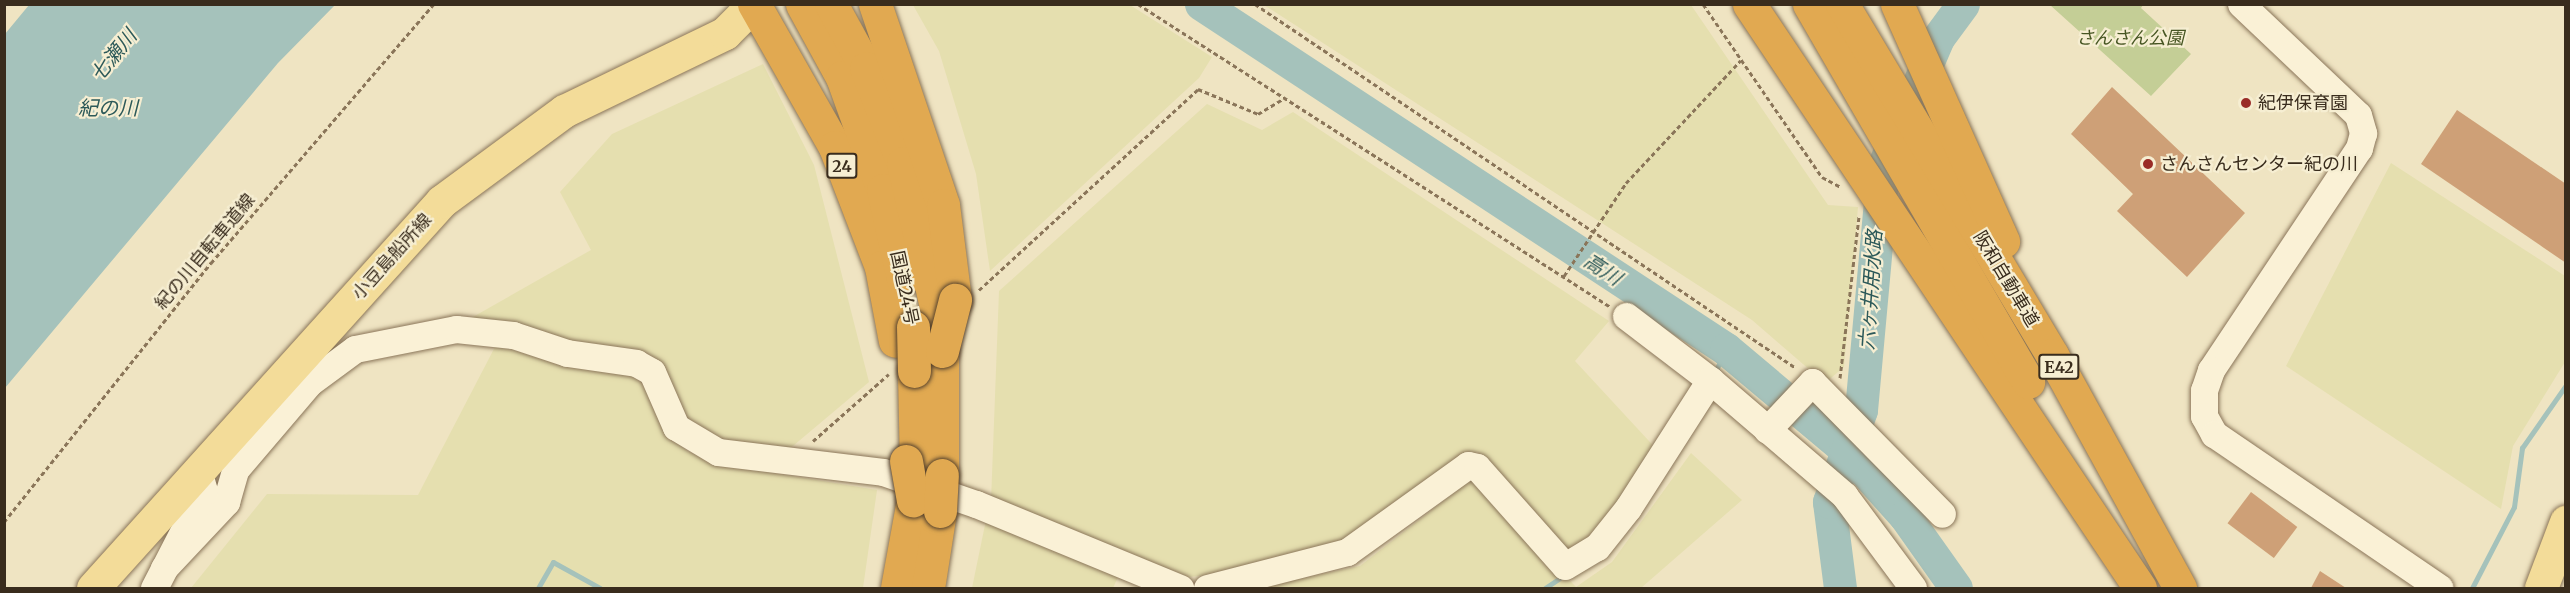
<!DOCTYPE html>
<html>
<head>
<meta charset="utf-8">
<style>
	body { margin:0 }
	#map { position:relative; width:2570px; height:593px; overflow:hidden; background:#efe4c2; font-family:Merriweather,"Noto Sans JP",serif }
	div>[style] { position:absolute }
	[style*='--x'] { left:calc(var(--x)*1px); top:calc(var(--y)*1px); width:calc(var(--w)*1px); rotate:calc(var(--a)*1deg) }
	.farmland>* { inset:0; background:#e5dfaf }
	.green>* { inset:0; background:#c4ce96 }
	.water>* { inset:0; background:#a5c2bb }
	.stream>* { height:5px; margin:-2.5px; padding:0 2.5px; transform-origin:2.5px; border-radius:2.5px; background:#a5c2bb }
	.river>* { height:33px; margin:-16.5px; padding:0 16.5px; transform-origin:16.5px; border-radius:16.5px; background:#a5c2bb }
	.building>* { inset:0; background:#cea077; transform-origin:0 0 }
	.path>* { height:3px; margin-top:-1.5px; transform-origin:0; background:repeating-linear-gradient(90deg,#8a7559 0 4.5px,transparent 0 7.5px) }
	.roads { filter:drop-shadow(0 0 2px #8a7559) drop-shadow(0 0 2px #8a7559) }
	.minor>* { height:27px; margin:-13.5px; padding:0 13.5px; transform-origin:13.5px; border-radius:13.5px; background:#faf1d6 }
	.major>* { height:33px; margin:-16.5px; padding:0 16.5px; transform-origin:16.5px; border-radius:16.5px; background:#f3dc99 }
	.highway>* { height:33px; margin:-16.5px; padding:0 16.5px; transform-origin:16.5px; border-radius:16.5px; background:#e1a951 }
	.bridges { filter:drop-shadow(0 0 2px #57432d) drop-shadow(0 0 2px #57432d) }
	.highway-bridge>* { height:33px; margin:-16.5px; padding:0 16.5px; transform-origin:16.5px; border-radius:16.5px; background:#e1a951 }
	.dots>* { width:16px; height:16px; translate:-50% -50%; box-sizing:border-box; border:3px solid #f6eed2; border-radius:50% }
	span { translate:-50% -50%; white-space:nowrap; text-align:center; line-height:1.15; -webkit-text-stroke:4.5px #f6eed2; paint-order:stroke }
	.shield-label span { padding:2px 4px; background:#f6eed2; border:2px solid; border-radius:4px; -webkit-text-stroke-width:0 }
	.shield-label { font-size:16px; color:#392c1d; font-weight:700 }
	.park-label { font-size:18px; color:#475623; font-style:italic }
	.poi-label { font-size:18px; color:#392c1d }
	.left { translate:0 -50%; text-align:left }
	.street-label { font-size:18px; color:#392c1d }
	.water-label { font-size:20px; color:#2c5959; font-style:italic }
	.frame { position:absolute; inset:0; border:6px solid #392c1d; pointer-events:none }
</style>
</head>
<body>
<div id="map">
	<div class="farmland">
		<div style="clip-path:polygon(913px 5px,1130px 5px,1212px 57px,1199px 78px,990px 271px,976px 174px,939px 51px)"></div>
		<div style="clip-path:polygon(1264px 5px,1691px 5px,1828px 205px,1858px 207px,1844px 367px,1825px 383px,1752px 320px)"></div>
		<div style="clip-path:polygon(763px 64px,814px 165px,869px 382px,787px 451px,722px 445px,687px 425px,651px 359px,464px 322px,591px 250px,560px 192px,612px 134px)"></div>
		<div style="clip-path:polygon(1207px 104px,1262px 130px,1293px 112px,1609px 321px,1575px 361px,1661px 454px,1596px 541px,1568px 557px,1477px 452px,1348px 547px,1247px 571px,1179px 578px,991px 501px,999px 291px)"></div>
		<div style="clip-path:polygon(2391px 163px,2565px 276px,2565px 362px,2513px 446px,2501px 509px,2286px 366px)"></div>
		<div style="clip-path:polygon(496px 345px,572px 367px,644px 375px,665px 429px,687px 451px,720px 464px,877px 490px,863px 588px,191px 588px,267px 494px,418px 495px)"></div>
		<div style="clip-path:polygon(1691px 453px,1742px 500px,1641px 588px,1254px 588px,1360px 566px,1473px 478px,1576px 587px,1612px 562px)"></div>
		<div style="clip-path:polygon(986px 520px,1118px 577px,1113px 588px,972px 588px)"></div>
	</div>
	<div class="green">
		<div style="clip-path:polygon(2050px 5px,2143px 5px,2141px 8px,2191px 54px,2151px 96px)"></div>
	</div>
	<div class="water">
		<div style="clip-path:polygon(29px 5px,335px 5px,278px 63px,5px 388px,5px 34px)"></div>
	</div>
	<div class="stream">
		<div style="--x:1715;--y:372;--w:25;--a:-64"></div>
		<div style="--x:538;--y:588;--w:30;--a:-60"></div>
		<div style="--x:553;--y:562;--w:54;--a:29"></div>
		<div style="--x:1545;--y:588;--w:22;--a:-34"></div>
		<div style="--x:2472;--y:588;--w:91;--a:-62.6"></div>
		<div style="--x:2514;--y:507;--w:60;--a:-82.3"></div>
		<div style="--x:2522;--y:448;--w:77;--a:-55.1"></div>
	</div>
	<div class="river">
		<div style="--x:1201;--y:4;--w:628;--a:33.31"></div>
		<div style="--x:1726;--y:349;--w:155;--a:40"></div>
		<div style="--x:1845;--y:449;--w:90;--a:48.2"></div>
		<div style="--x:1905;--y:516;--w:88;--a:54.7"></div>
		<div style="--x:1840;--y:588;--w:87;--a:-97.3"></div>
		<div style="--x:1829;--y:502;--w:97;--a:-70.8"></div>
		<div style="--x:1861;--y:410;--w:244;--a:-84.8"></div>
		<div style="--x:1883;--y:167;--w:140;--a:-66.9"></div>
		<div style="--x:1938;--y:38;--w:42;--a:-53.7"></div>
	</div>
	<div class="building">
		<div style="clip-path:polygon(2112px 87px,2245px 213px,2187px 277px,2117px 211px,2133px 194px,2071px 134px)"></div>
		<div style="clip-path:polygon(2457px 110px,2566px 184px,2566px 263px,2421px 164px)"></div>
		<div style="left:2251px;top:492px;width:58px;height:39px;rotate:37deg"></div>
		<div style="clip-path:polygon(2320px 571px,2346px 588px,2311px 588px)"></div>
	</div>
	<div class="path">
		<div style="--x:1138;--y:4;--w:560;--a:32.67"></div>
		<div style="--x:1255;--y:4;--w:652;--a:33.93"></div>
		<div style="--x:1703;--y:4;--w:210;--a:55.5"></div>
		<div style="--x:1822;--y:177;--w:21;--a:28"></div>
		<div style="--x:1564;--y:276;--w:112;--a:-56.3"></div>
		<div style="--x:1626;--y:183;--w:168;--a:-46.9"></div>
		<div style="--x:979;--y:290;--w:297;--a:-42.5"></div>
		<div style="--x:1198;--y:89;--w:65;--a:22.6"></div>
		<div style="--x:1258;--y:114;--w:31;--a:-31"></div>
		<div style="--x:1840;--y:378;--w:163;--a:-83.3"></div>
		<div style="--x:813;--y:441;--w:101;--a:-41.4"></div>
		<div style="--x:4;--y:522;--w:332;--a:-51.4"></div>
		<div style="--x:211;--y:263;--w:342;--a:-49.3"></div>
	</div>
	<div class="roads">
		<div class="minor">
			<div style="--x:2241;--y:4;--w:161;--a:43.5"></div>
			<div style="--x:2358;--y:115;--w:19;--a:74"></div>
			<div style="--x:2363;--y:133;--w:16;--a:105"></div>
			<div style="--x:2359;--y:148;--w:267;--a:123.7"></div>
			<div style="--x:2211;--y:370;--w:21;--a:109"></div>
			<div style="--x:2204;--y:390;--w:26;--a:90"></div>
			<div style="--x:2204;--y:416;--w:21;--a:61"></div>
			<div style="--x:2214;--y:434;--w:273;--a:34.3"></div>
			<div style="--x:1626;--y:316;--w:106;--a:37.3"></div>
			<div style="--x:1767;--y:430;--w:66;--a:-46.8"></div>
			<div style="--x:1812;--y:382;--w:185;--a:45.4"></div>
			<div style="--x:164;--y:568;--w:91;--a:-46.8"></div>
			<div style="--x:226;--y:502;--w:33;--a:-74"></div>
			<div style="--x:235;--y:470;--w:114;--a:-49.6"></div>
			<div style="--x:309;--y:383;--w:57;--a:-36.5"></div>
			<div style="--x:355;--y:349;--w:103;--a:-11.2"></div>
			<div style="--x:456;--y:329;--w:57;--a:6"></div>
			<div style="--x:513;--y:335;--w:57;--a:18.4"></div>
			<div style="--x:567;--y:353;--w:70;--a:8.2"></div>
			<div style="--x:636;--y:363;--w:18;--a:29"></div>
			<div style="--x:652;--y:372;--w:60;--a:66.4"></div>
			<div style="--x:676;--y:427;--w:49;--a:30.8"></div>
			<div style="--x:718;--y:452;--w:166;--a:6.9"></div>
			<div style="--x:883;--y:472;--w:98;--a:19"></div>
			<div style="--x:976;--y:504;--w:221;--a:22.4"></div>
			<div style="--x:154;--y:588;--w:109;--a:-62.7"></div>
			<div style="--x:204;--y:491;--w:18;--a:-106"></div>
			<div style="--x:1207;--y:588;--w:145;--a:-14.4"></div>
			<div style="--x:1347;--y:552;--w:149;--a:-35.7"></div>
			<div style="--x:1468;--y:465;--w:9;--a:13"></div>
			<div style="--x:1477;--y:467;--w:132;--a:48.4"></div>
			<div style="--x:1565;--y:566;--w:37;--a:-31"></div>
			<div style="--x:1597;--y:547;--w:50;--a:-51.5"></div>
			<div style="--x:1628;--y:508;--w:152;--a:-57.4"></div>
			<div style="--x:1710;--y:380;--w:177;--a:40.6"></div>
			<div style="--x:1844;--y:495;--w:116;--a:53.4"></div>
		</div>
		<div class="major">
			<div style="--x:93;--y:588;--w:521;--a:-47.96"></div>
			<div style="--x:442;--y:201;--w:152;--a:-36.4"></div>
			<div style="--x:564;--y:111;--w:179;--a:-25.8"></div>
			<div style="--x:725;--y:33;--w:41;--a:-45"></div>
			<div style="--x:2541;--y:588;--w:71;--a:-69.3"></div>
		</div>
		<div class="highway">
			<div style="--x:754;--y:4;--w:164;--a:60.5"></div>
			<div style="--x:835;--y:147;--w:129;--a:69"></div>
			<div style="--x:881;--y:267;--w:75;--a:79.3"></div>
			<div style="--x:802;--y:4;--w:83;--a:61.3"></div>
			<div style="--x:842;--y:77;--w:120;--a:70.1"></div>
			<div style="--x:883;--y:190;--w:91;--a:77.3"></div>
			<div style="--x:831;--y:4;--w:73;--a:61.3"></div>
			<div style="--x:866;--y:68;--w:102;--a:68.7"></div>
			<div style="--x:903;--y:163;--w:152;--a:77.1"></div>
			<div style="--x:875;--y:4;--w:212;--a:71.3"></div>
			<div style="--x:943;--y:205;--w:96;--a:82.8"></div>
			<div style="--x:1749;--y:4;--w:703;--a:56.2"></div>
			<div style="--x:1809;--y:4;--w:437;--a:59.9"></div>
			<div style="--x:1842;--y:4;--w:409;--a:59.1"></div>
			<div style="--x:2052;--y:355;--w:266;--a:61.2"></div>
			<div style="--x:1897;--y:4;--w:260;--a:65.9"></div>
			<div style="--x:914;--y:371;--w:93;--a:88.8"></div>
			<div style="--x:942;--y:475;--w:124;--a:-90"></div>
			<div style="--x:897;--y:588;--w:89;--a:-79.7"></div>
			<div style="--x:928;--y:588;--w:78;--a:-81.1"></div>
		</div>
	</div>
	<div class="bridges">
		<div class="highway-bridge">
			<div style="--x:913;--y:327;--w:44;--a:88.7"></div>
			<div style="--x:942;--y:351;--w:53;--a:-75.7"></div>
			<div style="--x:906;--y:461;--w:40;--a:80"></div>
			<div style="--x:940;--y:511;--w:36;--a:-87"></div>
		</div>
	</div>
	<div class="dots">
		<div style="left:2246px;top:103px;background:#9a2c27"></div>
		<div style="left:2148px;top:164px;background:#9a2c27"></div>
	</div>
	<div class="shield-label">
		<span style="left:842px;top:166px">24</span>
		<span style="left:2059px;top:367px">E42</span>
	</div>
	<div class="park-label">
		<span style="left:2130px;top:38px">さんさん公園</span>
	</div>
	<div class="poi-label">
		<span class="left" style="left:2258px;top:103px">紀伊保育園</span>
		<span class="left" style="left:2160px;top:164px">さんさんセンター紀の川</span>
	</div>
	<div class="street-label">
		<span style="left:205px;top:252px;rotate:-50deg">紀の川自転車道線</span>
		<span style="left:392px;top:257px;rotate:-48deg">小豆島船所線</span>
		<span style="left:2006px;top:279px;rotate:59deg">阪和自動車道</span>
		<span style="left:904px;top:288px;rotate:78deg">国道24号</span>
	</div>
	<div class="water-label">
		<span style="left:113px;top:55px;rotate:-51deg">七瀬川</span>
		<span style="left:108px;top:107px">紀の川</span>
		<span style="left:1603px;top:269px;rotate:33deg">高川</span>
		<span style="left:1870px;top:290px;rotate:-86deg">六ヶ井用水路</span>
	</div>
	<div class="frame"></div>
</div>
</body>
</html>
